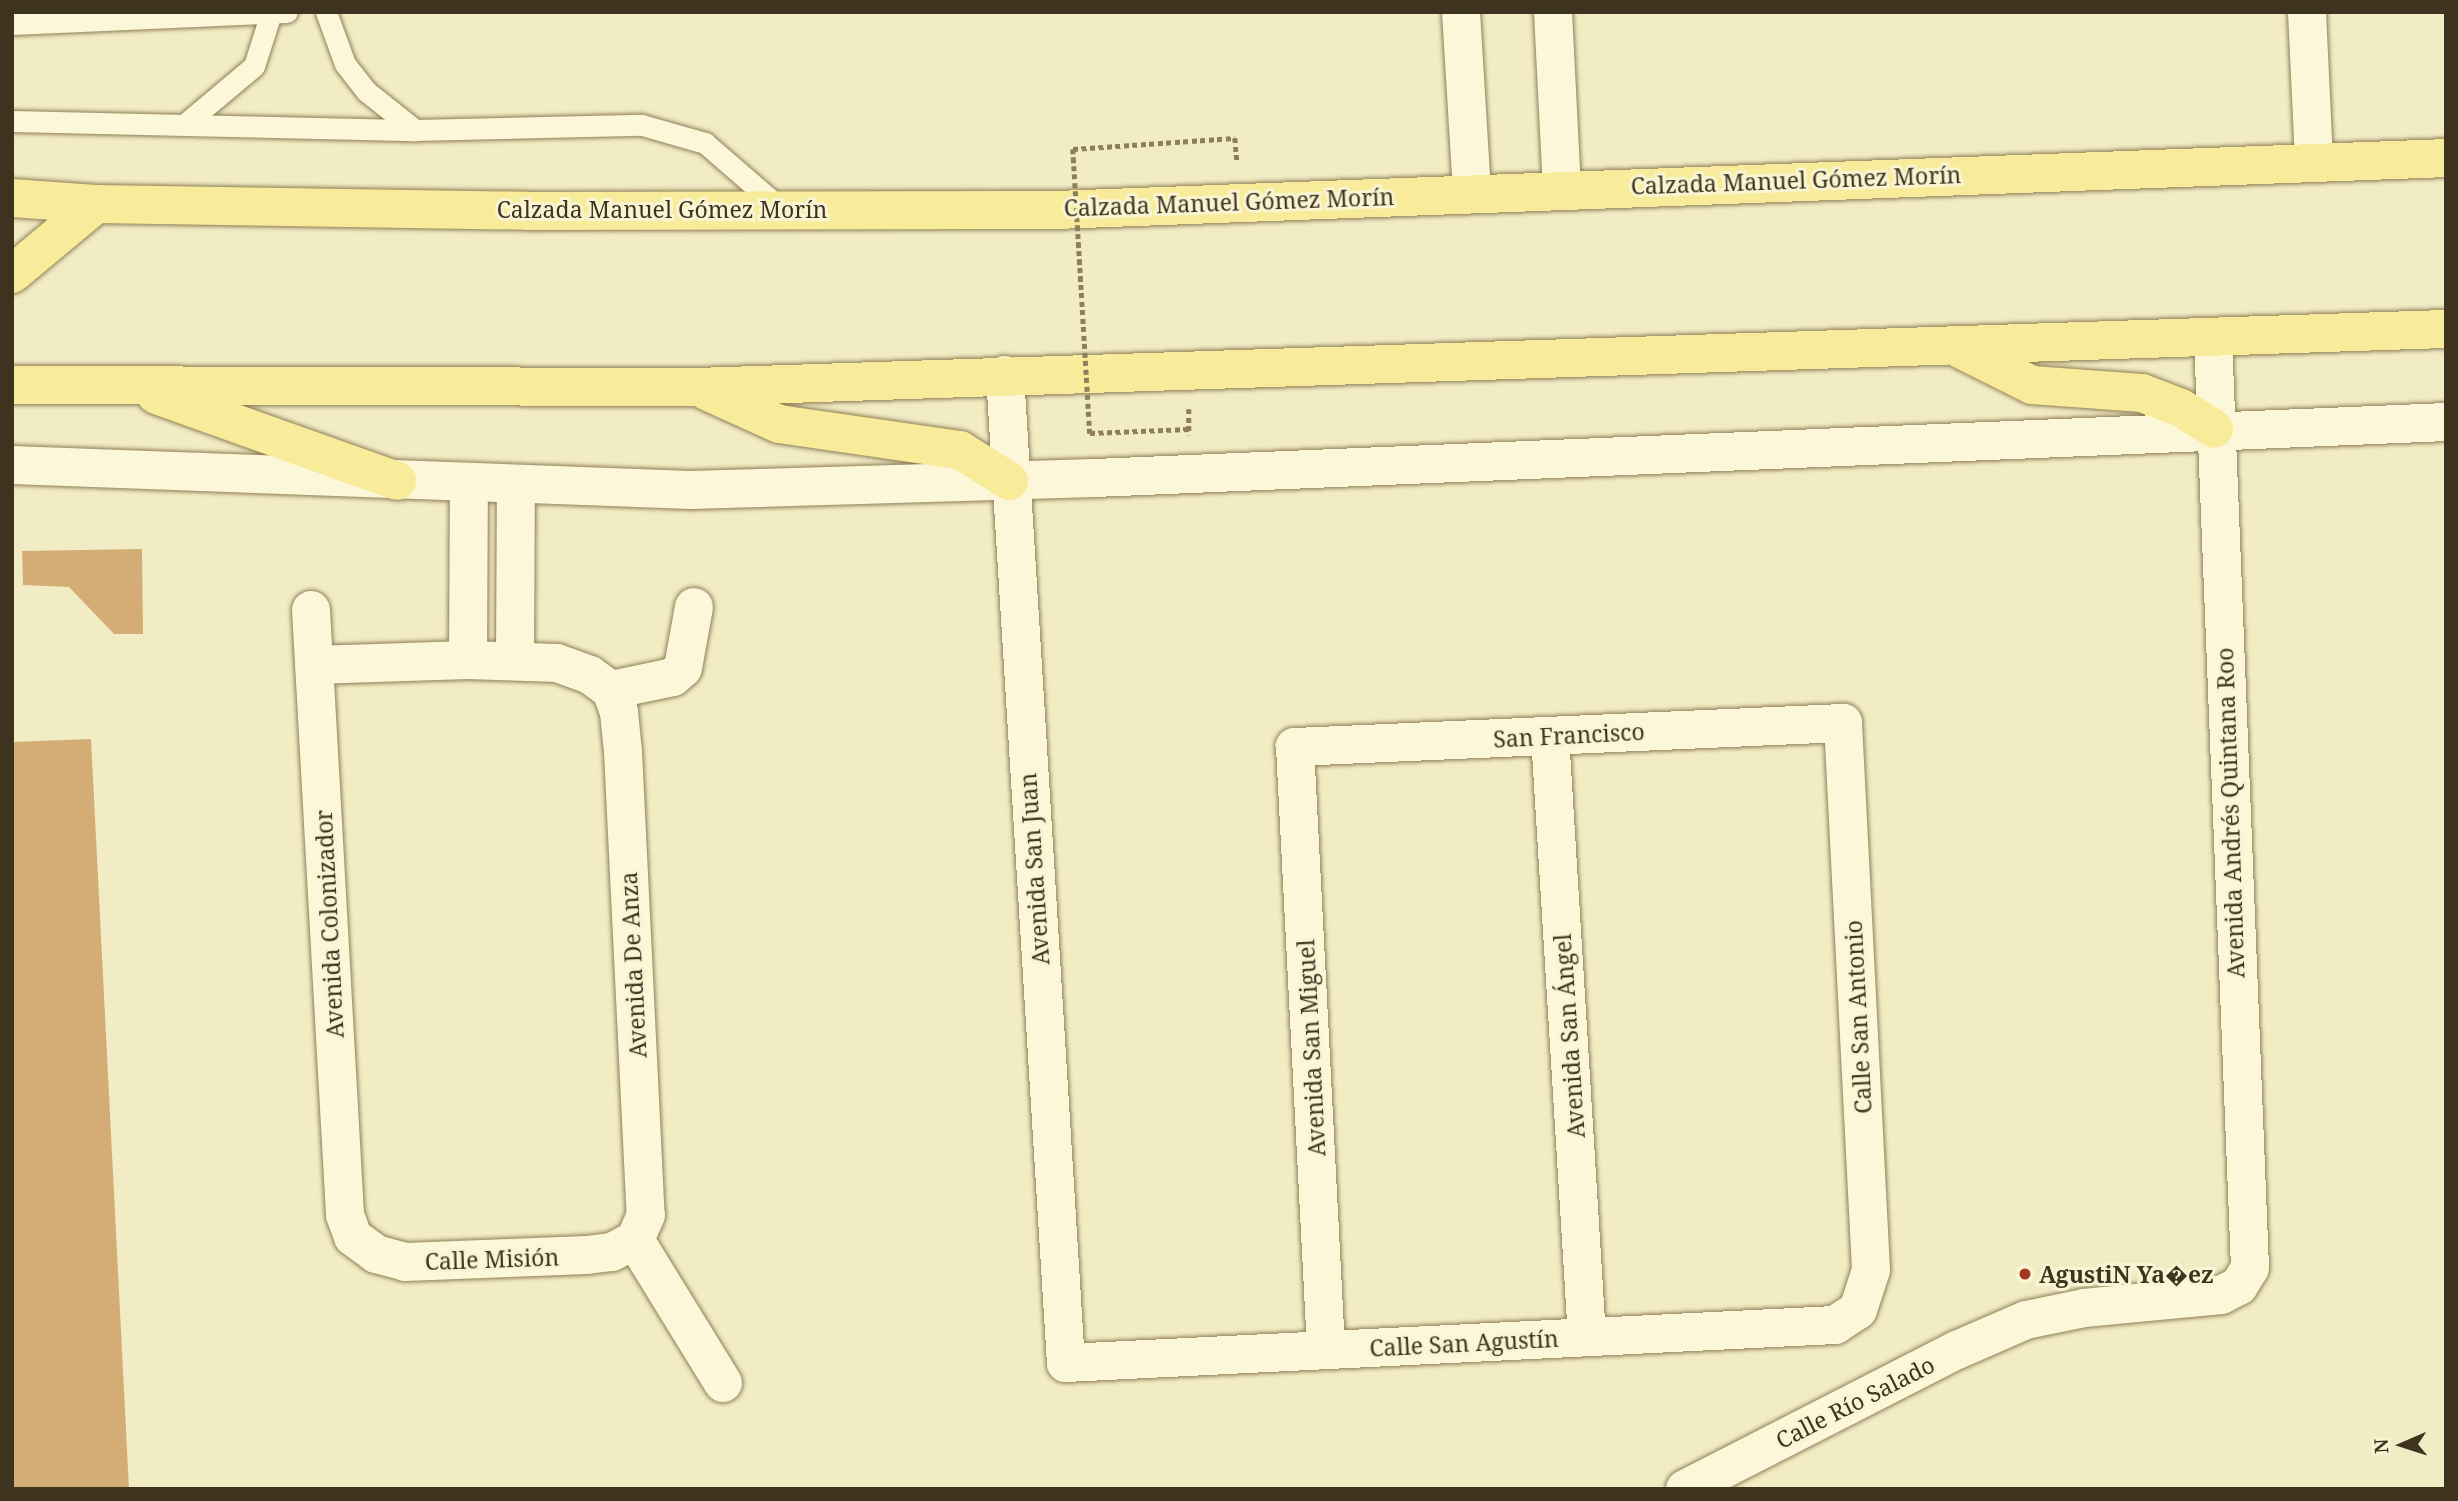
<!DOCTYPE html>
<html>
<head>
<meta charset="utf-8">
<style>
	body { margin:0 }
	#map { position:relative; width:2458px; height:1501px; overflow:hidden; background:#f2ecc4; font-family:"Noto Serif",serif }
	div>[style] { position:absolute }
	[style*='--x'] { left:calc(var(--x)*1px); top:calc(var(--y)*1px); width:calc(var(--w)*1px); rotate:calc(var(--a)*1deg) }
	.building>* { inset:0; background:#d4ad76 }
	.path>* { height:4.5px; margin-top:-2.25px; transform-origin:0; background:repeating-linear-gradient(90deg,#8f7f58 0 5px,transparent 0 8.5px) }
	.roads { filter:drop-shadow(0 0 2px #8f7f58) drop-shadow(0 0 2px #8f7f58) }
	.lane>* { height:21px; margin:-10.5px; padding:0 10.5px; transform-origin:10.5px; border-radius:10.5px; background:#fcf7d8 }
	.street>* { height:38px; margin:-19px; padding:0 19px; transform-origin:19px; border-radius:19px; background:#fcf7d8 }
	.primary>* { height:38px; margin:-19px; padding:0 19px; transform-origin:19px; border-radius:19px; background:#f8eb99 }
	.path-bridge>* { height:4.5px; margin-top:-2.25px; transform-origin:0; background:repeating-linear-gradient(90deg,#8f7f58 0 5px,transparent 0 8.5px) }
	.dots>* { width:19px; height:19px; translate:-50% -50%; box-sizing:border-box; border:4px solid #f9f5d4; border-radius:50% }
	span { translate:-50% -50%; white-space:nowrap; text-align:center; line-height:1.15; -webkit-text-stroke:6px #f9f5d4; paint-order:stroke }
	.street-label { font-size:23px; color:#3d331e }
	.poi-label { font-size:23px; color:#3d331e; font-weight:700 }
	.left { translate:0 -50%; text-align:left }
	.frame { position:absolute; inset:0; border:14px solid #3d331e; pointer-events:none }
	.north { position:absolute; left:2367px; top:1410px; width:70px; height:70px; -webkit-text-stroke:5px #f9f5d4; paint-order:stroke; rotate:267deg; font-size:19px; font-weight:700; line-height:28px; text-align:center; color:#3d331e }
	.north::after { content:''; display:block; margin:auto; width:24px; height:32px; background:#3d331e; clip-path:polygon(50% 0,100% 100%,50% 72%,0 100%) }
</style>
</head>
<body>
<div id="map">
	<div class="building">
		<div style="clip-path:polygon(142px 549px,143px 634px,114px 634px,69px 587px,23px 585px,22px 551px)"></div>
		<div style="clip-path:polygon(91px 739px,129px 1489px,12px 1489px,12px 742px)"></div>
	</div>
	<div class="path">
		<div style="--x:1073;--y:149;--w:162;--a:-3.9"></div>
		<div style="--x:1235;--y:138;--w:25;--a:85"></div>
		<div style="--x:1189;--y:409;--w:26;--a:90"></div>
		<div style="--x:1090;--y:433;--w:99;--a:-2.3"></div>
	</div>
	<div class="roads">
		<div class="lane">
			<div style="--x:326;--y:12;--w:55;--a:69.9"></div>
			<div style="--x:345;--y:64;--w:34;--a:52"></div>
			<div style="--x:366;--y:91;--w:63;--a:38.5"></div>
			<div style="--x:12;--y:24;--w:275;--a:-2.5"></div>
			<div style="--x:12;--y:121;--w:403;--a:1.3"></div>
			<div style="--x:415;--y:130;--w:227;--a:-1.3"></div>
			<div style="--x:642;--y:125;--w:66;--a:15.9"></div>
			<div style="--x:705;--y:143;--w:99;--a:40.9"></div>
			<div style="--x:185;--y:124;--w:90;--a:-40"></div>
			<div style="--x:254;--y:66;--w:56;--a:-72.2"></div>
		</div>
		<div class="street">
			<div style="--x:1461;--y:12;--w:180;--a:86.5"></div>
			<div style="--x:1553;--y:12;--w:176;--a:87.1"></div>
			<div style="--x:2307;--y:12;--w:150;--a:87.3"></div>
			<div style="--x:1005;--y:375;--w:990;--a:86.47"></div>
			<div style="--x:1066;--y:1363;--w:770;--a:-2.83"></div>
			<div style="--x:1835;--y:1325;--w:27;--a:-33"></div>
			<div style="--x:1858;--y:1310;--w:42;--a:-72"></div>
			<div style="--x:1871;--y:1270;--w:548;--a:-92.93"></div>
			<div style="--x:1843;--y:723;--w:549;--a:177.49"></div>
			<div style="--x:1295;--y:747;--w:603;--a:87.05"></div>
			<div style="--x:12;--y:465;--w:679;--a:2.11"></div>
			<div style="--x:691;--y:490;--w:403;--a:-1.7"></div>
			<div style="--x:1094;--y:478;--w:1353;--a:-2.37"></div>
			<div style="--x:311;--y:610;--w:606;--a:86.78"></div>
			<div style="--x:345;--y:1215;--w:23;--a:70"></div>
			<div style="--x:353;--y:1237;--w:29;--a:36"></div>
			<div style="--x:376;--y:1254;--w:30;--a:15"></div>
			<div style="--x:405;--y:1262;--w:182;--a:-2.2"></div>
			<div style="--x:587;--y:1255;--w:25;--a:-7"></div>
			<div style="--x:612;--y:1252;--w:26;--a:-28"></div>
			<div style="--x:468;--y:660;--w:176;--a:-89.7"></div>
			<div style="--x:515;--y:660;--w:174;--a:-89.7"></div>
			<div style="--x:314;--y:665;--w:154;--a:-1.9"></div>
			<div style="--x:468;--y:660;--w:89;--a:1.9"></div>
			<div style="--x:557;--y:663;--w:35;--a:20"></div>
			<div style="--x:590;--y:675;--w:26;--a:36"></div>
			<div style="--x:611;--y:690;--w:23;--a:70"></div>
			<div style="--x:619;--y:712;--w:40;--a:84.3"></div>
			<div style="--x:623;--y:752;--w:464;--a:87.2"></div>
			<div style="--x:646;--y:1215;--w:27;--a:114"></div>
			<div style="--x:611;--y:690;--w:63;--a:-11.8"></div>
			<div style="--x:673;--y:677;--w:13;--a:-42"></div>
			<div style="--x:683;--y:668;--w:62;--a:-79.8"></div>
			<div style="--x:1550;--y:736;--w:602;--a:86.48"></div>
			<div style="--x:635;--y:1240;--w:168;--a:58.4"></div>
			<div style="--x:1685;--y:1489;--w:305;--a:-27.1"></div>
			<div style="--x:1957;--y:1350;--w:75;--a:-23.5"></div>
			<div style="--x:2026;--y:1320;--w:59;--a:-11.7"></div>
			<div style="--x:2084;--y:1308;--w:138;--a:-5.4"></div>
			<div style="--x:2221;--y:1295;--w:20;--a:-27"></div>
			<div style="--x:2239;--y:1286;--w:21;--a:-59"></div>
			<div style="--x:2250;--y:1268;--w:932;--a:-92.28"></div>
		</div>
		<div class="primary">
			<div style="--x:12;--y:198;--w:84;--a:4.1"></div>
			<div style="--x:96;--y:204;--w:431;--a:0.9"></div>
			<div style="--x:527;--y:211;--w:529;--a:-0.11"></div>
			<div style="--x:1056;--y:210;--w:1391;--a:-2.14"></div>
			<div style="--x:12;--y:274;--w:109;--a:-39.8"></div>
			<div style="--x:1956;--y:347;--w:85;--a:26.6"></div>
			<div style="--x:2032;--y:385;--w:110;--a:4.2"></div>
			<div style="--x:2142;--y:393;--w:42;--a:21"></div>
			<div style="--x:2181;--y:408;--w:39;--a:32"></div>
			<div style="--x:12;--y:385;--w:685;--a:0.17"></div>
			<div style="--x:697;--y:387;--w:1750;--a:-1.9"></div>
			<div style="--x:706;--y:391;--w:80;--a:24.3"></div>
			<div style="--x:779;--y:424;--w:183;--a:8.2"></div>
			<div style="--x:960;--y:450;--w:58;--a:32.3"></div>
			<div style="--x:156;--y:395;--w:256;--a:19.6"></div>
		</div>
	</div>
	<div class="path-bridge">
		<div style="--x:1073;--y:149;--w:285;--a:86.6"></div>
	</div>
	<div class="dots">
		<div style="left:2025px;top:1274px;background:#a33822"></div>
	</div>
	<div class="street-label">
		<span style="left:1796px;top:180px;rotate:-2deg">Calzada Manuel Gómez Morín</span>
		<span style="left:1229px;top:202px;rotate:-2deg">Calzada Manuel Gómez Morín</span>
		<span style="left:662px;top:209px">Calzada Manuel Gómez Morín</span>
		<span style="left:1569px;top:735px;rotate:-3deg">San Francisco</span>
		<span style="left:2230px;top:813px;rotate:-92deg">Avenida Andrés Quintana Roo</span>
		<span style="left:1034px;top:869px;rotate:-94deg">Avenida San Juan</span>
		<span style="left:329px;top:924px;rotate:-93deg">Avenida Colonizador</span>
		<span style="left:633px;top:965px;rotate:-93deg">Avenida De Anza</span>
		<span style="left:1858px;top:1017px;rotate:-93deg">Calle San Antonio</span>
		<span style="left:1569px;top:1036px;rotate:-94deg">Avenida San Ángel</span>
		<span style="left:1311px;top:1048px;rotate:-93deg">Avenida San Miguel</span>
		<span style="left:492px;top:1259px;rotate:-2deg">Calle Misión</span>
		<span style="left:1464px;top:1343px;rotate:-3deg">Calle San Agustín</span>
		<span style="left:1855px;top:1402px;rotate:-27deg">Calle Río Salado</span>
	</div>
	<div class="poi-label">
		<span class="left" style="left:2039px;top:1274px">AgustiN Ya�ez</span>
	</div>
	<div class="frame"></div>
	<div class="north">N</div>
</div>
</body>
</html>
